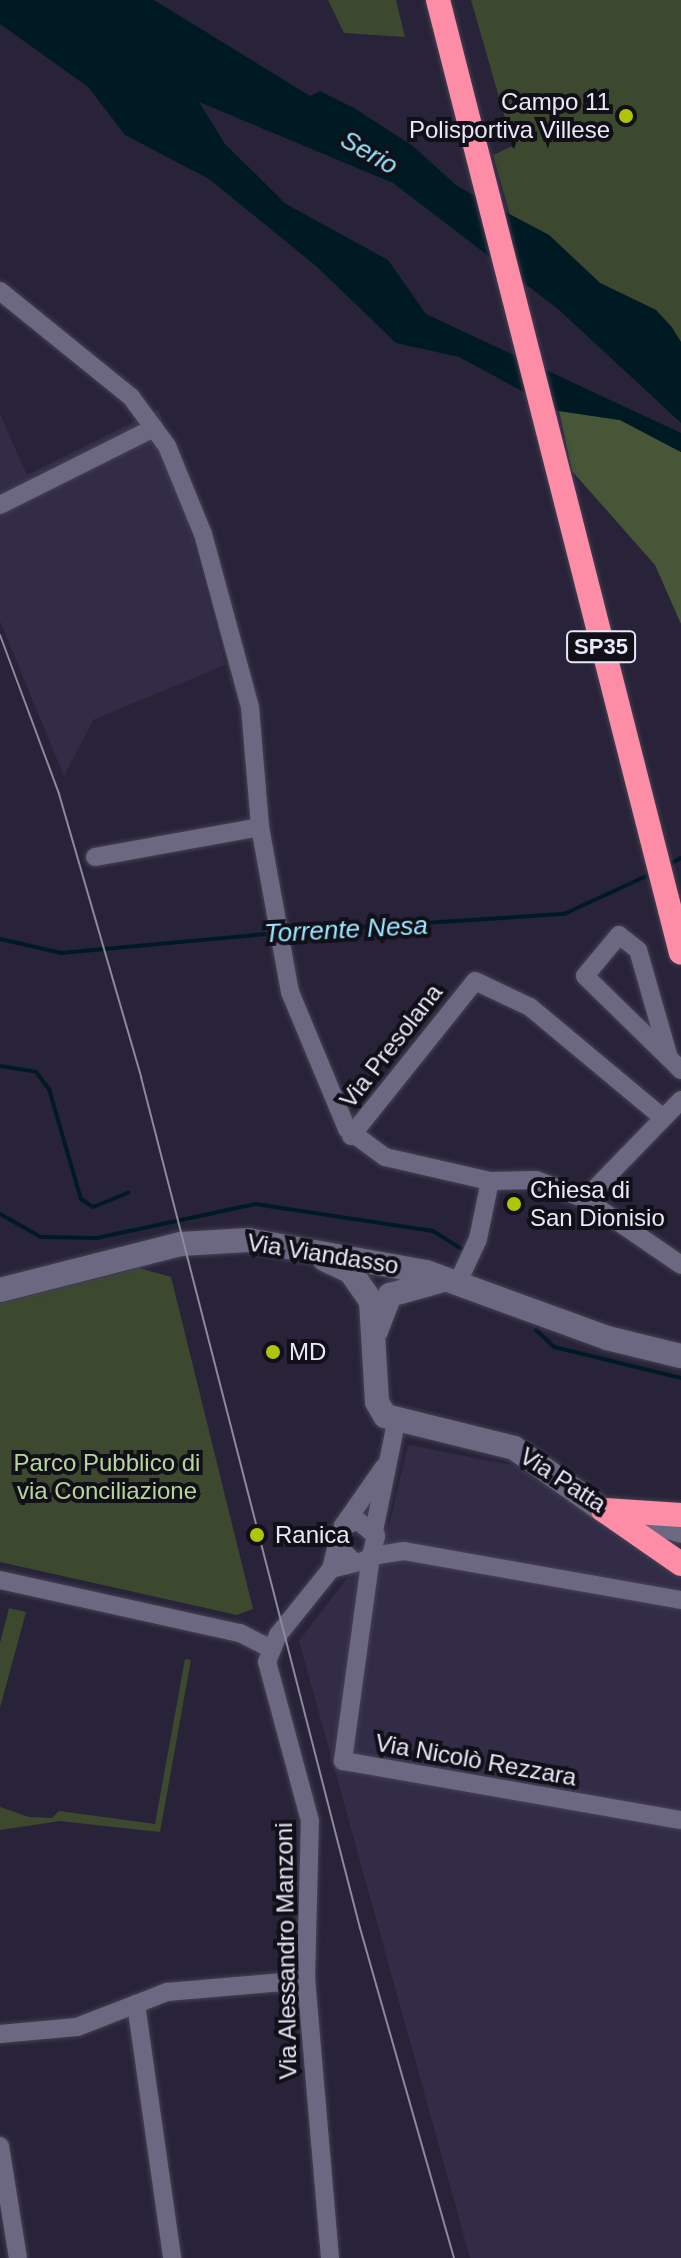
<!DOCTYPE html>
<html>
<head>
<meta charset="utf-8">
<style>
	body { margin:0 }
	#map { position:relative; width:681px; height:2258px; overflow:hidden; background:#282339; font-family:Helvetica,sans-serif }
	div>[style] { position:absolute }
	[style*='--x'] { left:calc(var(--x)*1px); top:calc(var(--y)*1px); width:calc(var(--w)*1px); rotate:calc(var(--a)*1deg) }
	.built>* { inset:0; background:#322c47 }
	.green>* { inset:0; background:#3c492f }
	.forest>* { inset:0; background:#465637 }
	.water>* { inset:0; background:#001a24 }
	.stream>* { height:4px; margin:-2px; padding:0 2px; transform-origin:2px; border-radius:2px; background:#001a24 }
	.roads { filter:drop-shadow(0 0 2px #454153) drop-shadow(0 0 2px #454153) }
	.street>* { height:18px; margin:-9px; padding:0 9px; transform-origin:9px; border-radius:9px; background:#6d6881 }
	.secondary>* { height:24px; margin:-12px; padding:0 12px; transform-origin:12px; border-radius:12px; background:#6d6881 }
	.highway>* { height:24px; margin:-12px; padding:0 12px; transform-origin:12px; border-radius:12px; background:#fd8ca6 }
	.tram>* { height:2px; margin:-1px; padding:0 1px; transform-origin:1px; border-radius:1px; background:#8c899b }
	.dots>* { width:22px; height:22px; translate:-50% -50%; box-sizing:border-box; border:4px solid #110f18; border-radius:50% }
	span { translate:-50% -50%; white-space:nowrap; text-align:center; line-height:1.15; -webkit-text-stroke:8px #110f18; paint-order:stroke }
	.shield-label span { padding:2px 6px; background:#110f18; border:2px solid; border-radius:6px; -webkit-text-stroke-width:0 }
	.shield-label { font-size:22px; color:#eae7f6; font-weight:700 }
	.poi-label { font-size:24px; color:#eae7f6 }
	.right { translate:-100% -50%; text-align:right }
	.left { translate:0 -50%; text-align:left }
	.street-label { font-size:24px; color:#eae7f6 }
	.park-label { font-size:24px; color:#b7d49c }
	.water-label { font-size:26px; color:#9ae6fe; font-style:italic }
</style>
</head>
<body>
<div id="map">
	<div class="built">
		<div style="clip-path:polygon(159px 409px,225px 665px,93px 720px,64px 776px,0 621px,0 414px,27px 475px)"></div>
		<div style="clip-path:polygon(408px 1445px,516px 1466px,681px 1577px,681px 2258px,470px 2258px,299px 1641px,390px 1522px)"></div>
	</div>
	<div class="green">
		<div style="clip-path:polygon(328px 0,396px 0,405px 37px,344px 33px)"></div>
		<div style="clip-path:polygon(471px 0,681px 0,681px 342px,656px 310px,600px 283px,549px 235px,510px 215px,493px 155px,513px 146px)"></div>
		<div style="clip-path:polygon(139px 1268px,171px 1277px,253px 1609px,237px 1615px,0 1562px,0 1303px)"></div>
		<div style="clip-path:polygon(9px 1608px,26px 1612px,0 1708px,0 1643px)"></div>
		<div style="clip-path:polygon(185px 1659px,191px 1660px,160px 1832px,60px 1821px,0 1830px,0 1807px,29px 1817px,52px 1818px,59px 1811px,155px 1824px)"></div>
	</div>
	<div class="forest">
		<div style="clip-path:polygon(559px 411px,620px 420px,681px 452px,681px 624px,655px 565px,572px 471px)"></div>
	</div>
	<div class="water">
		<div style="clip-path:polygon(0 0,154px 0,310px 96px,320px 91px,354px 108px,413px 146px,457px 186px,549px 235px,600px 283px,656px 310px,671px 326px,681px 342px,681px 423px,558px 309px,393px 183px,199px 102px,225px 144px,286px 204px,388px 260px,426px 314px,681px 433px,681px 452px,620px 420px,559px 411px,459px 357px,396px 343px,316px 266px,209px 179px,125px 135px,88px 87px,0 24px)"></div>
	</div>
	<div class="stream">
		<div style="--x:668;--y:865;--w:15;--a:-28"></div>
		<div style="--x:284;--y:932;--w:281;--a:-3.7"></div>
		<div style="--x:564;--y:914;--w:98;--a:-24.7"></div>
		<div style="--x:0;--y:939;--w:63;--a:12.9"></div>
		<div style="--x:61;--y:953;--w:215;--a:-5.3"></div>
		<div style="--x:0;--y:1066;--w:36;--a:9"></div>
		<div style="--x:36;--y:1072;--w:21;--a:53"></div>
		<div style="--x:49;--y:1089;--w:115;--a:73.8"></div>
		<div style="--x:81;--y:1199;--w:14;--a:34"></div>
		<div style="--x:93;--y:1207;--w:38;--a:-22"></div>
		<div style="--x:0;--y:1214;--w:47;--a:29.3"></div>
		<div style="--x:41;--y:1237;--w:56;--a:1"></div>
		<div style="--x:97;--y:1238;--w:162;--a:-12.1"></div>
		<div style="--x:255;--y:1204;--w:180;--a:8.6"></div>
		<div style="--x:433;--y:1231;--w:36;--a:32"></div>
		<div style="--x:536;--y:1330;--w:25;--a:43"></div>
		<div style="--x:554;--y:1347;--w:131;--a:13.7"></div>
	</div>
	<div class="roads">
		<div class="street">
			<div style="--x:0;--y:291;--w:169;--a:39"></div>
			<div style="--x:131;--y:397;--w:61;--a:53.7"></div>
			<div style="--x:167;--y:446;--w:95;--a:67.8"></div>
			<div style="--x:203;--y:534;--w:179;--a:74.8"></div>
			<div style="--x:250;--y:707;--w:120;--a:85.2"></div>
			<div style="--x:260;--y:827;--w:168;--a:79.7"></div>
			<div style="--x:290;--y:992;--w:148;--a:67.4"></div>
			<div style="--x:347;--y:1129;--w:47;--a:36.4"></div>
			<div style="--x:385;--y:1157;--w:108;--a:12.9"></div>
			<div style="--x:0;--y:505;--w:172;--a:-26.6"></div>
			<div style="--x:95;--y:857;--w:168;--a:-10.3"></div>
			<div style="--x:669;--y:1058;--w:112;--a:-106"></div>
			<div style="--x:638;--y:950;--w:24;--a:-142"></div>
			<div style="--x:619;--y:935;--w:53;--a:129.7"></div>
			<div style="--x:585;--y:976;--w:117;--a:44.3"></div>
			<div style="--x:669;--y:1058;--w:17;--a:45"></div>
			<div style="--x:351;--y:1136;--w:198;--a:-51.3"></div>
			<div style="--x:475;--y:981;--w:61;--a:25.3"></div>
			<div style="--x:530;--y:1007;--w:172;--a:39.8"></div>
			<div style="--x:490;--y:1181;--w:46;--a:-1.2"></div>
			<div style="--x:536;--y:1180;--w:53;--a:21.2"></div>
			<div style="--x:585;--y:1199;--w:116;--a:34.5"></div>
			<div style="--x:585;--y:1199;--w:138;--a:-45.9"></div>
			<div style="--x:458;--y:1282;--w:47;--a:-65.1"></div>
			<div style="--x:478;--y:1239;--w:59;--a:-78.3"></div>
			<div style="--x:628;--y:1518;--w:55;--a:16.8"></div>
			<div style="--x:343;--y:1526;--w:72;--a:-55.2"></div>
			<div style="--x:374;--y:1531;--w:110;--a:-78.5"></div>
			<div style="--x:331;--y:1569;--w:34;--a:-14"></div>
			<div style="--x:364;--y:1561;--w:9;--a:-36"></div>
			<div style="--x:371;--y:1556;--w:21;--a:-76"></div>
			<div style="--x:376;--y:1536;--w:23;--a:-140"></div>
			<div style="--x:358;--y:1521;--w:16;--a:162"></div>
			<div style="--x:343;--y:1526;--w:20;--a:108"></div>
			<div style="--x:337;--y:1545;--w:23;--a:45"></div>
			<div style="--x:0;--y:1580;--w:246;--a:12.5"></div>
			<div style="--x:240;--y:1633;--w:33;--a:27"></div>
			<div style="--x:681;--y:1600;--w:281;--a:-170"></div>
			<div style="--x:404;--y:1551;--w:33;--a:171"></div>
			<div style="--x:371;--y:1556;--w:207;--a:97.8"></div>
			<div style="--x:343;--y:1761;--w:343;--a:9.9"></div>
			<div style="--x:136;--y:2004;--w:257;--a:81.9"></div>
			<div style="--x:0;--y:2034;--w:77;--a:-5.2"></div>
			<div style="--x:77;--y:2027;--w:97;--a:-21.3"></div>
			<div style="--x:167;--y:1992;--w:140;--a:-4.9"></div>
			<div style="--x:0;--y:2146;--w:113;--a:80.9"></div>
			<div style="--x:330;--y:2258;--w:279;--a:-94.9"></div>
			<div style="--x:306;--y:1980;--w:159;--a:-88.6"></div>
			<div style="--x:310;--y:1821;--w:165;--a:-105.1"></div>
			<div style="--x:267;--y:1662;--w:29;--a:-68"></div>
			<div style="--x:278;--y:1635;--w:85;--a:-51.2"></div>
			<div style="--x:331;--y:1569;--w:25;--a:-76"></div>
		</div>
		<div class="secondary">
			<div style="--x:324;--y:1259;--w:29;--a:25"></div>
			<div style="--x:350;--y:1271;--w:37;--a:55"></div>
			<div style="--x:371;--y:1301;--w:101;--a:86.6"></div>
			<div style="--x:377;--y:1402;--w:16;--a:60"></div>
			<div style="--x:385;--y:1416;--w:133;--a:13.9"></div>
			<div style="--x:514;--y:1448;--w:108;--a:34.9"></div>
			<div style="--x:0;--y:1290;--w:187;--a:-14.3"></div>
			<div style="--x:181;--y:1244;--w:67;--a:-3.4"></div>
			<div style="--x:248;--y:1240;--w:181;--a:10.2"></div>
			<div style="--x:426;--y:1272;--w:193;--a:20"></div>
			<div style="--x:607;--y:1338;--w:76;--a:13.7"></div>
			<div style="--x:376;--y:1331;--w:39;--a:-69"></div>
			<div style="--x:390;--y:1295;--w:52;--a:-15.6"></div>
		</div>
		<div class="highway">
			<div style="--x:438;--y:0;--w:983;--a:75.7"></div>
			<div style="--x:603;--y:1510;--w:95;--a:34.7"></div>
			<div style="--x:605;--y:1510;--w:76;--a:3.8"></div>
		</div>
	</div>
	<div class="tram">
		<div style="--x:0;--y:635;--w:170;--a:69.6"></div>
		<div style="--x:59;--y:794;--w:295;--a:73.8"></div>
		<div style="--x:141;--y:1077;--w:879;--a:75.57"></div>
		<div style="--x:360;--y:1928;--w:343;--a:74.1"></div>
	</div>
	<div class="dots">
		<div style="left:626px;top:116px;background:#aec509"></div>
		<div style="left:514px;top:1204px;background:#aec509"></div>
		<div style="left:273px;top:1352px;background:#aec509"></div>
		<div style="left:257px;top:1535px;background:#aec509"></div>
	</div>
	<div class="shield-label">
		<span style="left:601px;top:647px">SP35</span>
	</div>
	<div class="poi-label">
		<span class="right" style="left:610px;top:116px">Campo 11<br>Polisportiva Villese</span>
		<span class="left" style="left:530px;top:1204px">Chiesa di<br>San Dionisio</span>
		<span class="left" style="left:289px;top:1352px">MD</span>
		<span class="left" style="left:275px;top:1535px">Ranica</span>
	</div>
	<div class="street-label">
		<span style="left:391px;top:1046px;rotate:-52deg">Via Presolana</span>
		<span style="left:323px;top:1254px;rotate:9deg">Via Viandasso</span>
		<span style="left:563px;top:1480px;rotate:33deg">Via Patta</span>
		<span style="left:476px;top:1760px;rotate:10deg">Via Nicolò Rezzara</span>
		<span style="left:286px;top:1951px;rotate:-91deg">Via Alessandro Manzoni</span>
	</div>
	<div class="park-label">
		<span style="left:107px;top:1477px">Parco Pubblico di<br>via Conciliazione</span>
	</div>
	<div class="water-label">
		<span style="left:369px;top:153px;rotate:30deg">Serio</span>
		<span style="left:346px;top:930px;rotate:-3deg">Torrente Nesa</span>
	</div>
</div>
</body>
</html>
